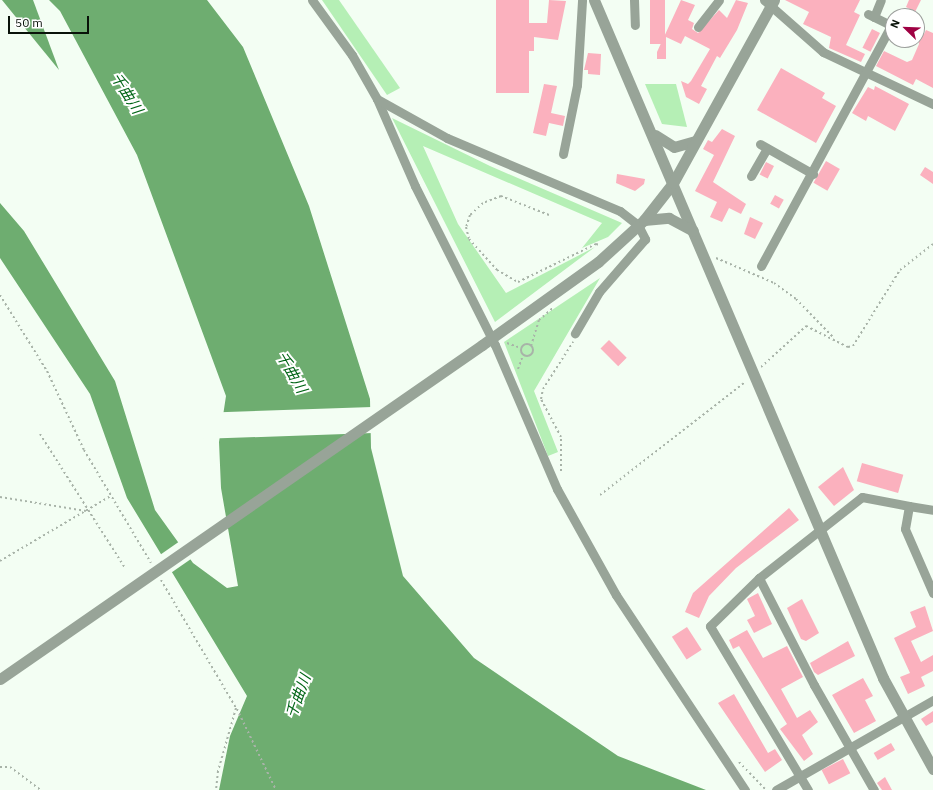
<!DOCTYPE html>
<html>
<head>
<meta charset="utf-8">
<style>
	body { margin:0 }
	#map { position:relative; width:933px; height:790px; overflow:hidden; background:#f3fef3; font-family:"IBM Plex Sans","Noto Sans JP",sans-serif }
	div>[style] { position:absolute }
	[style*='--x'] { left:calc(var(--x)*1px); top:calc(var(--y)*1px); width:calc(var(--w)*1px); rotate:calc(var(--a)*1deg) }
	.green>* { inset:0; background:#b5efb5 }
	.water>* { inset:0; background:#6ead70 }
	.pier>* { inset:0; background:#f3fef3; transform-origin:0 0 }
	.building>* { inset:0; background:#fbb1be; transform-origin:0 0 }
	.path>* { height:2px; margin-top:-1px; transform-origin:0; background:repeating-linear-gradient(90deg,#a8b3a8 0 2px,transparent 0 5px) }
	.path>.ring { margin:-1px; padding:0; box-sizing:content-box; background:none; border:2px solid #a8b3a8; border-radius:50% }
	.minor>* { height:9px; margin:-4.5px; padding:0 4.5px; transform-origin:4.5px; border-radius:4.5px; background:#98a498 }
	.tertiary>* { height:11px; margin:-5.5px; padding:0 5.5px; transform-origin:5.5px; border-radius:5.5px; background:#98a498 }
	.tertiary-bridge>* { height:11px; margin:-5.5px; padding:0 5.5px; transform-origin:5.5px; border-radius:5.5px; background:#98a498 }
	span { translate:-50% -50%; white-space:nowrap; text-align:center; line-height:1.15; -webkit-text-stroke:4px #fff; paint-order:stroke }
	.water-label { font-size:15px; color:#006516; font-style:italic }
	.north { position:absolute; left:885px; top:8px; width:40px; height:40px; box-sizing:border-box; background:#fff; border:1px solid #9da09d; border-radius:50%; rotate:293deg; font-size:11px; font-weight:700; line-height:16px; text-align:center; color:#091209 }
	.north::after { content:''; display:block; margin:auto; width:14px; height:18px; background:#9f0143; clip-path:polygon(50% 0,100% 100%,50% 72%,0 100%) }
	.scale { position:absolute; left:8px; top:16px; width:81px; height:18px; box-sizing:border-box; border:2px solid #091209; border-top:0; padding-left:5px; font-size:12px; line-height:14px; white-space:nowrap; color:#091209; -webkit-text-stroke:3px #fff; paint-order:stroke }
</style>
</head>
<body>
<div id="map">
	<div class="green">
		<div style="clip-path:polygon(322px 0,339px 0,400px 88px,387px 95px)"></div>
		<div style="clip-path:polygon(645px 84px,676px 84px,687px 127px,662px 124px)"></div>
		<div style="clip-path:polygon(392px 118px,490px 166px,622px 223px,608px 237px,582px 248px,602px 223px,423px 146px,458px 224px,506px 293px,595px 247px,495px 322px)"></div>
		<div style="clip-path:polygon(600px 278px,534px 391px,558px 452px,548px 456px,504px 342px)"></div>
	</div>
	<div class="water">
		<div style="clip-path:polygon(2px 0,33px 0,59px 70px)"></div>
		<div style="clip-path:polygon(49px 0,207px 0,243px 47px,309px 206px,370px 399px,371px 448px,403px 576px,474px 658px,618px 756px,706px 790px,219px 790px,230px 736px,247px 696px,127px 498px,90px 394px,0 258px,0 203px,24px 231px,115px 381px,155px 510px,193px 563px,227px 588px,238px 586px,221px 488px,219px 442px,226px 396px,137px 155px,60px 11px)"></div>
	</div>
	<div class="pier">
		<div style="left:372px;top:407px;width:26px;height:181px;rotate:88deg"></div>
		<div style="left:180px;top:541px;width:21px;height:25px;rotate:55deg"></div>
	</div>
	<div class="building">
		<div style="clip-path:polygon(496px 0,529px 0,529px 23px,547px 23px,549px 0,566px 1px,558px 40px,534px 37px,534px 51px,529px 51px,529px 93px,496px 93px)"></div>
		<div style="left:650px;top:0;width:15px;height:44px"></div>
		<div style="clip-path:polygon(681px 0,695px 5px,688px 20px,694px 23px,692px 29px,698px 33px,719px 10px,727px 18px,736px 0,748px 3px,737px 30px,720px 58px,717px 56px,701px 86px,707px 89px,699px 104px,686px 97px,681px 81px,688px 84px,691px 81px,710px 49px,685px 36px,681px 44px,666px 37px,666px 59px,657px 59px,657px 52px)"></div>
		<div style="clip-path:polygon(785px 0,860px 0,854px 12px,860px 15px,846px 45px,865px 54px,861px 62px,829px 48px,831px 37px,803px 24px,809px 12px)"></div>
		<div style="clip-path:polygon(909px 0,921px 0,915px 12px,906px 7px)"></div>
		<div style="left:872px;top:29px;width:9px;height:21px;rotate:27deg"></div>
		<div style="clip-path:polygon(926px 30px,933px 33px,933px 88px,916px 79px,913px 85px,876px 66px,884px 51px,907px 62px,912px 60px,919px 44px,917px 31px,924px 34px)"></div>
		<div style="clip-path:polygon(588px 53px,601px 54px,600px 75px,588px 74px,588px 70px,584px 70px)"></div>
		<div style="clip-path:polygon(781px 68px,825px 93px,822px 98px,836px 106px,816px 143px,757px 110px)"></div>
		<div style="clip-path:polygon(544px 84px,557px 86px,551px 113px,565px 116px,563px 126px,549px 123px,546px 136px,533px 133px)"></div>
		<div style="clip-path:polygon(875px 86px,909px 104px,895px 131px,868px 116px,866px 121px,852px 113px,868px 87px,874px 90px)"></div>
		<div style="clip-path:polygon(722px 129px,735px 136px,713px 182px,746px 204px,741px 214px,729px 208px,722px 222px,710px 217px,717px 202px,695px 191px,714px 155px,703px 149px,708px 140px,712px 142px)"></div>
		<div style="left:826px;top:161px;width:16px;height:25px;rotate:30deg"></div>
		<div style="left:766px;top:162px;width:9px;height:14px;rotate:27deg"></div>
		<div style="clip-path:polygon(925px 167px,933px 172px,933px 184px,920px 175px)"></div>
		<div style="clip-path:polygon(617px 174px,645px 179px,644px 184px,635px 191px,616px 183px)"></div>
		<div style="left:775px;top:195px;width:10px;height:10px;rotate:29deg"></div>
		<div style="clip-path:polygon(750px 217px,763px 223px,755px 239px,744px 234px)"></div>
		<div style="left:609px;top:340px;width:25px;height:12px;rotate:45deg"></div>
		<div style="left:862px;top:463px;width:43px;height:19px;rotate:16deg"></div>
		<div style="clip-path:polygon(843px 467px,854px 490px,834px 506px,818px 487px)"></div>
		<div style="clip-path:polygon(789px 508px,799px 520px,736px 568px,709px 596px,699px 618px,685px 612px,693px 593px)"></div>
		<div style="clip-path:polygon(758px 593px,772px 624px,754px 633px,747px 620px,755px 616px,747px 599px)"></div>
		<div style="clip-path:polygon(802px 599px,819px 633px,806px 641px,801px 639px,787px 608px)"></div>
		<div style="clip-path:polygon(925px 606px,933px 631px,911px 641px,921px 662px,933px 655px,933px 671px,921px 677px,925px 686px,908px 694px,900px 677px,910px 673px,894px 638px,916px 627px,910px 612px)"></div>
		<div style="left:687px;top:627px;width:27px;height:18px;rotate:57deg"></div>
		<div style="clip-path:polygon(747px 630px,763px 658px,787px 646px,803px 677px,781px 689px,797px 718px,810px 710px,818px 722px,802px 735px,813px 754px,804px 761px,780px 729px,787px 724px,739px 646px,733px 649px,729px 640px)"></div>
		<div style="clip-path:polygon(848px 641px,855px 656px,818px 675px,814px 672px,810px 663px)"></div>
		<div style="clip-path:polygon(863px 678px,873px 696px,865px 700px,876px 721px,854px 733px,832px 695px)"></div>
		<div style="clip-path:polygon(734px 694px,768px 753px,775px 749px,782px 760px,765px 772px,718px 703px)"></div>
		<div style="clip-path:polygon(933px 711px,933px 722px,926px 726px,921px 719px)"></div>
		<div style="left:891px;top:743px;width:8px;height:20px;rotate:60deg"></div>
		<div style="left:843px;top:759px;width:16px;height:24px;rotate:63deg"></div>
		<div style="clip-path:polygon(885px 777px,892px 790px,882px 790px,877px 783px)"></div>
	</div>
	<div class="path">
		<div style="--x:549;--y:215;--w:52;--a:-158.4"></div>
		<div style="--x:501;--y:196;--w:19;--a:159"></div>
		<div style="--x:483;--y:203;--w:18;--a:137"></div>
		<div style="--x:470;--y:215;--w:13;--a:108"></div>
		<div style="--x:466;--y:227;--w:12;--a:76"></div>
		<div style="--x:469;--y:239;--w:42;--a:47.9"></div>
		<div style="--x:497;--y:270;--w:24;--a:30"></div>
		<div style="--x:518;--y:282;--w:87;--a:-26"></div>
		<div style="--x:596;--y:244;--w:4;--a:14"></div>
		<div style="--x:716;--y:258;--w:63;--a:23.3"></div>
		<div style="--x:774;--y:283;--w:27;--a:36"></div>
		<div style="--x:796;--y:299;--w:53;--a:45.8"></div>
		<div style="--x:0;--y:295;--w:89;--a:58.3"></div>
		<div style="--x:47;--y:371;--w:87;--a:64.9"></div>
		<div style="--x:84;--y:450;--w:131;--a:59.3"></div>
		<div style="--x:507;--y:343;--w:15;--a:20"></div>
		<div class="ring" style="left:521px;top:344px;width:10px;height:10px"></div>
		<div style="--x:531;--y:346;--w:27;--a:-73"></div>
		<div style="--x:539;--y:320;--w:20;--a:-41"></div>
		<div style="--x:761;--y:367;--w:61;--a:-42.3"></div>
		<div style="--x:806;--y:326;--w:47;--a:26.6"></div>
		<div style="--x:848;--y:347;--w:5;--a:-11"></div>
		<div style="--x:853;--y:346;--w:89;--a:-58.3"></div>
		<div style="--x:900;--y:270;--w:42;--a:-38.2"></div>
		<div style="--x:518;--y:369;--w:15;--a:-70"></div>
		<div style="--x:40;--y:434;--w:159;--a:57.6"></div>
		<div style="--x:561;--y:471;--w:34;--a:-90"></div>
		<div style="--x:561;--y:437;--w:43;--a:-117.8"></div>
		<div style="--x:541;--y:399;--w:10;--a:-79"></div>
		<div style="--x:543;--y:389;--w:56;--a:-57.4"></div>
		<div style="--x:600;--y:495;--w:184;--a:-37.9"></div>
		<div style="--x:0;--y:497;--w:87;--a:9.2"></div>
		<div style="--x:0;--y:561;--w:129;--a:-30.4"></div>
		<div style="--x:161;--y:580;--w:148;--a:59.6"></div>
		<div style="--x:236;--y:708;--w:66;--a:105.9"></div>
		<div style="--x:218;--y:771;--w:19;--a:96"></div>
		<div style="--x:237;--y:709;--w:90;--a:64.3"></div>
		<div style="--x:739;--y:762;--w:39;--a:46"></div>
		<div style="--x:0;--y:767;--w:10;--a:0"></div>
		<div style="--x:10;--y:767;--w:38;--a:37"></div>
	</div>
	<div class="minor">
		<div style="--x:312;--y:0;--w:68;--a:54"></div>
		<div style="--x:352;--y:55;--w:51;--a:60.4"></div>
		<div style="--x:377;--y:99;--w:95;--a:66.4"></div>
		<div style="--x:415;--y:186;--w:178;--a:63.3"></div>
		<div style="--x:495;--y:345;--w:157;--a:66.7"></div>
		<div style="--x:557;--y:489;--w:121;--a:60.9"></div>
		<div style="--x:616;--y:595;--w:234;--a:56.5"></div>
		<div style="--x:634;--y:0;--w:25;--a:88"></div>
		<div style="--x:764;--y:0;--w:79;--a:41.4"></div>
		<div style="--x:823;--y:52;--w:122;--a:25.3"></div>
		<div style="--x:868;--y:14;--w:25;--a:26"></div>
		<div style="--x:874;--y:17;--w:18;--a:-68"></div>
		<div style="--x:698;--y:27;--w:34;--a:-52"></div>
		<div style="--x:377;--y:99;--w:80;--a:29.1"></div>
		<div style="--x:447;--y:138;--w:188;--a:22.9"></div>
		<div style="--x:620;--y:211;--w:23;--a:38"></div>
		<div style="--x:638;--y:225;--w:16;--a:63"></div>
		<div style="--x:645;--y:239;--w:70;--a:131"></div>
		<div style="--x:599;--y:292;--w:48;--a:120.3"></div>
		<div style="--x:760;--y:144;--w:61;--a:29.5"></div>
		<div style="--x:563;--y:154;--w:70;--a:-78.5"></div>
		<div style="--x:577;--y:85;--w:85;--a:-86.6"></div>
		<div style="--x:751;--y:176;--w:32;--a:-60"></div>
		<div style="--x:761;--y:266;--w:277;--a:-61.6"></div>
		<div style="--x:909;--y:506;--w:24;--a:9"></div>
		<div style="--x:759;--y:578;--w:120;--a:62.8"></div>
		<div style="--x:814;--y:685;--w:121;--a:60.3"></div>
		<div style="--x:776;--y:790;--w:181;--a:-29.8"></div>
		<div style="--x:808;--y:790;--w:191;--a:-120.9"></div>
		<div style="--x:710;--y:626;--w:69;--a:-44.4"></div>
		<div style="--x:759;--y:578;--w:131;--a:-38.2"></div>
		<div style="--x:862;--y:497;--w:48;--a:10.8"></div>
		<div style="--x:909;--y:506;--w:23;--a:100"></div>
		<div style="--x:905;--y:529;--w:70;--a:66.4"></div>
	</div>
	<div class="tertiary">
		<div style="--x:594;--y:0;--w:737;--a:66.91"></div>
		<div style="--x:883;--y:678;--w:104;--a:61.2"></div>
		<div style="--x:655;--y:135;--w:22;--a:32"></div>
		<div style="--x:674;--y:147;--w:22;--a:-16"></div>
		<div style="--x:644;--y:220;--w:25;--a:-5"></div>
		<div style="--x:669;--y:218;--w:27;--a:28"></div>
		<div style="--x:482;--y:345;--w:143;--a:-35.6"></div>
		<div style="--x:598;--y:262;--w:62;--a:-42.4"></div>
		<div style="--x:644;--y:220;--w:47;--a:-51.9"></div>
		<div style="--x:673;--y:183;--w:209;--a:-61.1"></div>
	</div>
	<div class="tertiary-bridge">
		<div style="--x:0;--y:679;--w:586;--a:-34.72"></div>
	</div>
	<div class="water-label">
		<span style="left:127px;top:93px;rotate:58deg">千曲川</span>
		<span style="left:292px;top:372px;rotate:60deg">千曲川</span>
		<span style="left:298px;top:696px;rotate:-70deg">千曲川</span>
	</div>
	<div class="north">N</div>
	<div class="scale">50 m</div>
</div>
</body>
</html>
